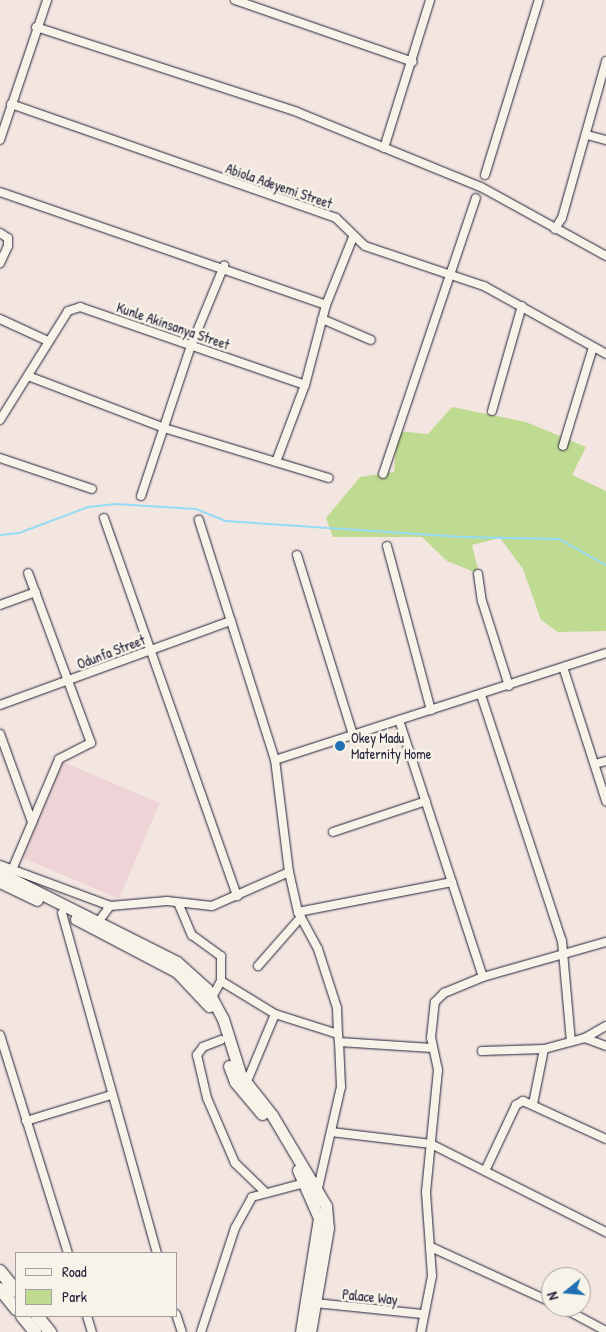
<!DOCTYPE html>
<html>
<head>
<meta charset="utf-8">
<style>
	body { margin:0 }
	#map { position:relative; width:606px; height:1332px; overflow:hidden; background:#f3e5e0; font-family:"Patrick Hand",sans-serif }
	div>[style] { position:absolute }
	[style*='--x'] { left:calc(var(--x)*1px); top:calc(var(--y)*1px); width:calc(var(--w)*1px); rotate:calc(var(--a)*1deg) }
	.built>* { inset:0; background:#eed4d6; transform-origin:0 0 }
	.green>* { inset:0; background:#bfda91 }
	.stream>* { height:2px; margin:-1px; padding:0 1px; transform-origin:1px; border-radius:1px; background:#94dbf6 }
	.roads { filter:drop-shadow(0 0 1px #22223b) drop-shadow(0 0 1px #22223b) }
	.street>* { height:8px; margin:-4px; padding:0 4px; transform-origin:4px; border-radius:4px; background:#f7f3e8 }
	.secondary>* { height:11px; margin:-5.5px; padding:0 5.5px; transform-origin:5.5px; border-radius:5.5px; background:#f7f3e8 }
	.primary>* { height:12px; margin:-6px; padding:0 6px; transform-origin:6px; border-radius:6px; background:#f7f3e8 }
	.dots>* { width:14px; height:14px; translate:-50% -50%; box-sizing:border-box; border:2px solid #f7f3e8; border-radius:50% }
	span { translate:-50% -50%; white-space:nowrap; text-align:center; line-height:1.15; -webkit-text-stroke:5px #f7f3e8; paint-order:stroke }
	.street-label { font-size:14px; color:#22223b }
	.poi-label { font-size:14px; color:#22223b }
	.left { translate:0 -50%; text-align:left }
	.legend { position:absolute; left:15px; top:1252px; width:162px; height:65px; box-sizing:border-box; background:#f7f3e8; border:1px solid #a29fa3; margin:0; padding:6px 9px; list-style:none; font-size:15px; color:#22223b }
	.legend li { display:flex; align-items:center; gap:10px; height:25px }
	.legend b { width:25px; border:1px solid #a29fa3 }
	.north { position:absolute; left:541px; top:1267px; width:50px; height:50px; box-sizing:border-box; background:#f7f3e8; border:1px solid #a29fa3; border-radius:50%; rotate:253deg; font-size:14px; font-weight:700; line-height:20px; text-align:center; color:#22223b }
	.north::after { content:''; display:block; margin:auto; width:18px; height:22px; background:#1f6fb2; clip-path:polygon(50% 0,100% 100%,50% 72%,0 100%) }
</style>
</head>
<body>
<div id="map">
	<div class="built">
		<div style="left:63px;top:762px;width:105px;height:104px;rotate:23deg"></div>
	</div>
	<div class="green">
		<div style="clip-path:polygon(452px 407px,526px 422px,586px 447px,572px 475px,606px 491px,606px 631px,558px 632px,541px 620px,523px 569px,500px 538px,472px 545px,479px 574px,447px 561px,422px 537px,333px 537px,326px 518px,360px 477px,394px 472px,397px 431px,428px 434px)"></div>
	</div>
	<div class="stream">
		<div style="--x:0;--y:535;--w:19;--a:-6"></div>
		<div style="--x:19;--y:533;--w:74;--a:-20.6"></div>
		<div style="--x:88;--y:507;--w:28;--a:-6"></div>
		<div style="--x:116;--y:504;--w:80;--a:3.6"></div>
		<div style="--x:196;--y:509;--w:32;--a:22"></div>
		<div style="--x:226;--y:521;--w:237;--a:3.9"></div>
		<div style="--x:462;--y:537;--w:97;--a:1.2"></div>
		<div style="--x:559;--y:539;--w:54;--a:29"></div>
	</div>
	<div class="roads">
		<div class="street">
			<div style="--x:235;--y:0;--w:188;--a:19.2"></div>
			<div style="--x:36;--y:27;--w:274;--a:18"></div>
			<div style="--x:297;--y:112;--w:199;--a:22.2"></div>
			<div style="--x:481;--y:187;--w:143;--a:28.9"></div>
			<div style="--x:11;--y:104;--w:344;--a:19.3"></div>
			<div style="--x:336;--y:218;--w:40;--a:44"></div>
			<div style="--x:365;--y:246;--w:126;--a:18.6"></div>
			<div style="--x:484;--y:286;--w:140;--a:29.1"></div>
			<div style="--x:587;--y:135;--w:20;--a:15"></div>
			<div style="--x:0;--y:140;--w:148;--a:-71.4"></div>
			<div style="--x:384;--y:148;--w:155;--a:-72.7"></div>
			<div style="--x:485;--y:175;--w:183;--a:-72.9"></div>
			<div style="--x:0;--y:192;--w:345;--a:19.1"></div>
			<div style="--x:555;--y:229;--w:13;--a:-58"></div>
			<div style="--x:562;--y:218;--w:163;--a:-74.3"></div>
			<div style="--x:0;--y:233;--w:9;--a:32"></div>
			<div style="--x:8;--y:238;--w:8;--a:90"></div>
			<div style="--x:8;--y:246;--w:19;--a:115"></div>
			<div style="--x:0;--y:319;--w:53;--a:24.6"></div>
			<div style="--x:322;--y:319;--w:53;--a:23.2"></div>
			<div style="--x:28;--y:376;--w:146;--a:20.9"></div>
			<div style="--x:164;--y:428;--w:172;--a:16.9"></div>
			<div style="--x:492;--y:411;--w:109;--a:-74.1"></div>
			<div style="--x:0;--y:420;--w:128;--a:-58"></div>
			<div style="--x:68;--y:311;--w:13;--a:-18"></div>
			<div style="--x:80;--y:307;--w:238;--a:19.1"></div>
			<div style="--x:563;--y:446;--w:103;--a:-73.1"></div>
			<div style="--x:0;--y:458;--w:97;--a:18.6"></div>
			<div style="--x:276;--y:462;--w:82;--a:-69.4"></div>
			<div style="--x:305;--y:385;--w:83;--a:-75.3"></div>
			<div style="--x:326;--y:305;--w:73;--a:-68.3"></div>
			<div style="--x:383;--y:474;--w:291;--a:-71.4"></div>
			<div style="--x:141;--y:496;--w:158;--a:-71.6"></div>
			<div style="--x:191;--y:346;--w:87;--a:-67.6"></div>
			<div style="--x:104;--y:518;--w:401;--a:70.6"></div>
			<div style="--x:387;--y:546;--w:170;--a:75"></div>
			<div style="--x:297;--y:555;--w:185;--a:72.7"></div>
			<div style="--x:478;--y:574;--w:27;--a:82"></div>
			<div style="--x:482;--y:601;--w:89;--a:72.4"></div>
			<div style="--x:0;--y:605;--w:38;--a:-20"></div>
			<div style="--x:564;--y:670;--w:138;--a:72.2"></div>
			<div style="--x:481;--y:695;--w:259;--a:71.8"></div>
			<div style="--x:562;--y:941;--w:100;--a:84.9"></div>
			<div style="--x:0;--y:705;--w:246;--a:-20"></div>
			<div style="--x:399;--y:720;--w:270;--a:71.9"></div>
			<div style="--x:0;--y:734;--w:94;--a:70"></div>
			<div style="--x:275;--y:760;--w:348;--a:-17.9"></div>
			<div style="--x:595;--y:764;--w:11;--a:-15"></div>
			<div style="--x:333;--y:832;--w:98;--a:-18.4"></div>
			<div style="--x:0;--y:865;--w:117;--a:20.4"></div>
			<div style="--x:289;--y:872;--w:41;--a:77.3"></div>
			<div style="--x:298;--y:912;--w:42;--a:61.6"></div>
			<div style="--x:318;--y:949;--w:62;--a:72.1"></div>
			<div style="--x:337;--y:1008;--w:26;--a:88"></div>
			<div style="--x:9;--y:877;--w:128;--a:-67"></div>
			<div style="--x:59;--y:759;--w:36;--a:-27"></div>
			<div style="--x:91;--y:743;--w:181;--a:-110.3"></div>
			<div style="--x:179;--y:905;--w:33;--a:67"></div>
			<div style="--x:192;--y:935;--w:36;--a:36"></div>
			<div style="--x:221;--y:956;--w:25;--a:90"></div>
			<div style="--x:221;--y:981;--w:18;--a:119"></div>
			<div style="--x:298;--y:912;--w:157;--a:-11"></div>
			<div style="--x:62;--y:913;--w:353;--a:74.4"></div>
			<div style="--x:99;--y:921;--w:19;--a:-54"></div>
			<div style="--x:110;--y:906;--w:57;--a:-5"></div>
			<div style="--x:167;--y:901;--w:45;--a:6.3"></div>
			<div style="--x:212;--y:906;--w:84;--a:-23.8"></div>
			<div style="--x:289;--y:872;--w:113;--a:-97.1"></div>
			<div style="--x:275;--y:760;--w:252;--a:-107.6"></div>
			<div style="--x:258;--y:966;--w:65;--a:-48.7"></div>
			<div style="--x:221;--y:981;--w:63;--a:31.4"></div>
			<div style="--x:275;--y:1014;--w:66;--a:17.6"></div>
			<div style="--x:338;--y:1034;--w:8;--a:83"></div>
			<div style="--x:339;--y:1042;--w:93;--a:3.7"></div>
			<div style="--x:0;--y:1035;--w:228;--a:72.7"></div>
			<div style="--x:585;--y:1038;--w:22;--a:21"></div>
			<div style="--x:221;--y:1040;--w:19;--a:159"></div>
			<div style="--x:203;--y:1047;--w:10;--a:127"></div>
			<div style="--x:197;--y:1055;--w:44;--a:76.9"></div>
			<div style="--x:207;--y:1098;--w:71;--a:66.7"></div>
			<div style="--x:235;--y:1163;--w:42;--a:44"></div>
			<div style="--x:482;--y:1051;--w:62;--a:-1.8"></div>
			<div style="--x:544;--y:1049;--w:42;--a:-15"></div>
			<div style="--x:585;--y:1038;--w:24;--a:-30"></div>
			<div style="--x:248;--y:1079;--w:70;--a:-67.4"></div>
			<div style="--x:533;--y:1104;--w:56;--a:-78.7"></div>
			<div style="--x:26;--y:1121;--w:89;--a:-17"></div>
			<div style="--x:331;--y:1132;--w:101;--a:6.8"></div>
			<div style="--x:431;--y:1144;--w:196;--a:26.7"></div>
			<div style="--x:485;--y:1171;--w:73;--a:-64.8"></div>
			<div style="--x:516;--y:1105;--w:8;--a:-30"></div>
			<div style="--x:523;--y:1101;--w:91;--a:24.6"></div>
			<div style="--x:318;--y:1188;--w:104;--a:-77.2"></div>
			<div style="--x:341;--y:1087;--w:45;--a:-92.5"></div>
			<div style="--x:433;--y:1248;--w:130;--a:24.6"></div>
			<div style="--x:315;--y:1303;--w:108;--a:5.9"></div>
			<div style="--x:561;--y:1307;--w:51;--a:28.1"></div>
			<div style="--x:176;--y:1314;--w:19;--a:72"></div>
			<div style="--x:87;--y:1316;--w:17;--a:73"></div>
			<div style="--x:201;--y:1332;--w:109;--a:-71.9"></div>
			<div style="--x:235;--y:1228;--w:35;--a:-61"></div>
			<div style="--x:252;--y:1197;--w:55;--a:-14.8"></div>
			<div style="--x:421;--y:1332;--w:57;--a:-78.9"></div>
			<div style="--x:432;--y:1276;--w:84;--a:-94.1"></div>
			<div style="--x:426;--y:1192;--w:123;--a:-84.4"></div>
			<div style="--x:438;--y:1070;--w:33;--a:-102"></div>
			<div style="--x:431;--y:1038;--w:36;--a:-84"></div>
			<div style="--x:435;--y:1002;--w:13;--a:-45"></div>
			<div style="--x:444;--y:993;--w:42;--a:-22.3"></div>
			<div style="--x:483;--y:977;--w:128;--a:-15.9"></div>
		</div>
		<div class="secondary">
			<div style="--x:0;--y:873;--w:198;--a:26.7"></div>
			<div style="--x:177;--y:962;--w:40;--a:42"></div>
			<div style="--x:207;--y:989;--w:34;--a:62"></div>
			<div style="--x:223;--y:1019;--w:60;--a:72.5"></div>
			<div style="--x:241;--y:1076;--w:50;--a:51.5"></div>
			<div style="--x:272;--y:1115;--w:106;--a:59.3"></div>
			<div style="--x:326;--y:1206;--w:22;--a:85"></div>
			<div style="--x:328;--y:1228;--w:106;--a:99.8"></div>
			<div style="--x:0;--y:882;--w:41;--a:25.9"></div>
			<div style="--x:76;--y:919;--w:114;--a:27.7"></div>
			<div style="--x:177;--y:972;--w:47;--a:46.7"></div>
			<div style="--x:229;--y:1066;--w:17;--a:69"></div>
			<div style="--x:235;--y:1082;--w:42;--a:49.8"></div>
			<div style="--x:298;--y:1170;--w:52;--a:66.4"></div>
			<div style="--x:319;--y:1218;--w:115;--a:99"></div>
		</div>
		<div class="primary">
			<div style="--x:0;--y:1271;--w:26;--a:51"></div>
			<div style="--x:0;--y:1289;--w:26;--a:51"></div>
			<div style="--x:22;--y:1316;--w:21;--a:51"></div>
			<div style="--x:37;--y:1316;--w:21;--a:51"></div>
		</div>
	</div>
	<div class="dots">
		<div style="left:340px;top:746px;background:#1f6fb2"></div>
	</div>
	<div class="street-label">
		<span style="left:279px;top:186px;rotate:19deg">Abiola Adeyemi Street</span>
		<span style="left:173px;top:326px;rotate:19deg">Kunle Akinsanya Street</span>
		<span style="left:111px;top:652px;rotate:-21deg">Odunfa Street</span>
		<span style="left:370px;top:1297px;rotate:6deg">Palace Way</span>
	</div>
	<div class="poi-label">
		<span class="left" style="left:351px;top:746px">Okey Madu<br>Maternity Home</span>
	</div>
	<ul class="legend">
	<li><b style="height:6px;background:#f7f3e8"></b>Road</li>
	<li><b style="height:14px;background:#bfda91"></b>Park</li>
	</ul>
	<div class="north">N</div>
</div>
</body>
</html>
